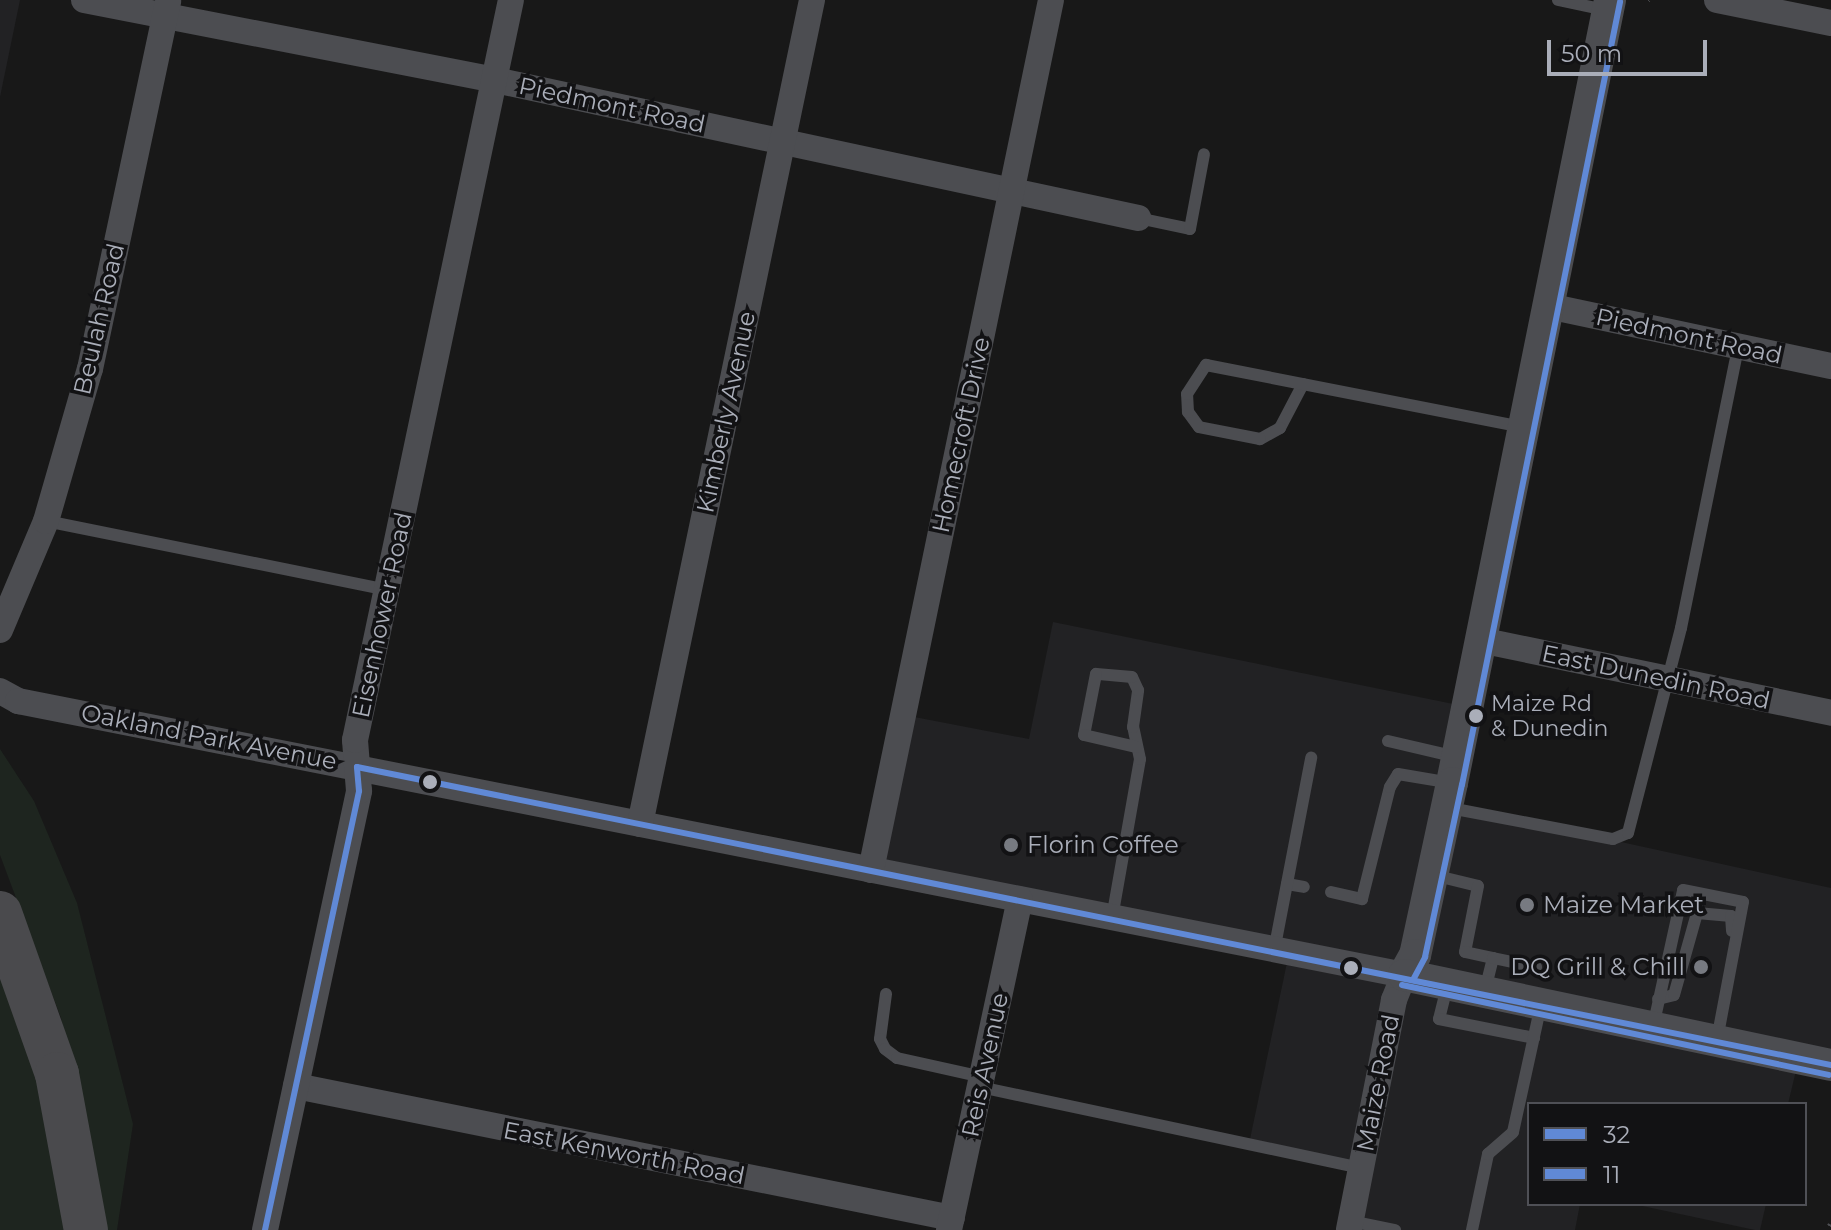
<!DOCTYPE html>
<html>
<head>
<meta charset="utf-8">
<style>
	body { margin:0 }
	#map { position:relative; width:1831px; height:1230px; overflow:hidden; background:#181818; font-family:Montserrat,sans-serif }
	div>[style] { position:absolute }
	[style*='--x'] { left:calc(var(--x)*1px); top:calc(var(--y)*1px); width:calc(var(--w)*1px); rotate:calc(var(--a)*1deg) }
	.built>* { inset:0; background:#222224 }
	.green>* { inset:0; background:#1e251f }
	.path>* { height:4px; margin-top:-2px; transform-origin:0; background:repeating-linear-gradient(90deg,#4e4f53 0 4px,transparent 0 10px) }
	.service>* { height:12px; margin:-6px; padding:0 6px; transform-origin:6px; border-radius:6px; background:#4c4d51 }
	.minor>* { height:26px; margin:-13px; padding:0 13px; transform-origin:13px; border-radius:13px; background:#4c4d51 }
	.tertiary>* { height:32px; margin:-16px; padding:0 16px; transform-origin:16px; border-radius:16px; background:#4c4d51 }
	.motorway>* { height:44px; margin:-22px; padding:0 22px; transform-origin:22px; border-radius:22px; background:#4a4a4d }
	.bus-1>* { height:6px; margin:-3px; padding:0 3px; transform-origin:3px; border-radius:3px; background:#6089d6 }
	.bus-2>* { height:6px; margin:-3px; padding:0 3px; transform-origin:3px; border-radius:3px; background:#6089d6 }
	.dots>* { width:22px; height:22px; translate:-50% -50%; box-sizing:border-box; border:4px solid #121214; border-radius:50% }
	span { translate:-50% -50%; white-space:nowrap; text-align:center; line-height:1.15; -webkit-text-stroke:7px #121214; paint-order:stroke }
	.bus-label { font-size:22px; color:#aaaeb9 }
	.left { translate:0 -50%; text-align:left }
	.street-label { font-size:24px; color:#aaaeb9 }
	.poi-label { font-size:24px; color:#aaaeb9 }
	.right { translate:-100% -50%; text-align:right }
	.legend { position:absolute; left:1527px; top:1102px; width:280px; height:104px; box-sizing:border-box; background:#121214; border:2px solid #4f5056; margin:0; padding:10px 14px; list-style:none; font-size:24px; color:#aaaeb9 }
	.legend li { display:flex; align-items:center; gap:16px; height:40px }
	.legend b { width:40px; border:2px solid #4f5056 }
	.scale { position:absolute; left:1547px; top:40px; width:160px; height:36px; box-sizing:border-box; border:4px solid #aaaeb9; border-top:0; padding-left:10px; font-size:24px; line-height:28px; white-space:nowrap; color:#aaaeb9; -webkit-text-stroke:6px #121214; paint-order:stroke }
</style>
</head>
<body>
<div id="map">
	<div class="built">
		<div style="clip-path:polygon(0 0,20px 0,0 97px)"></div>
		<div style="clip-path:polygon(1053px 622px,1468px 707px,1448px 804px,1831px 888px,1831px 1061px,1800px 1054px,1788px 1104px,1529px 1104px,1529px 1204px,1580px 1204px,1575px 1230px,1346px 1230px,1359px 1170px,1249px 1144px,1289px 953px,872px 867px,904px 715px,1029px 739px)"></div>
		<div style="clip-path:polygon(1633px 1204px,1766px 1204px,1760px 1230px,1755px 1230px)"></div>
	</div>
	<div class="green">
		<div style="clip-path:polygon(0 749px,34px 801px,77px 903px,133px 1124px,117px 1230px,104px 1230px,61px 1018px,0 855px)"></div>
		<div style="clip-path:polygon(0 933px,73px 1230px,0 1230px)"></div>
	</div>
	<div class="path">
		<div style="--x:1648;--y:1;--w:1;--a:-45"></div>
		<div style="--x:1829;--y:1226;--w:2;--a:-63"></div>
	</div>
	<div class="service">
		<div style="--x:1558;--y:0;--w:48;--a:12"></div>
		<div style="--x:1138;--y:218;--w:53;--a:11.9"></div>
		<div style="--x:1190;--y:229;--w:76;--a:-79.4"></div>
		<div style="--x:1303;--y:384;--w:50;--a:117.6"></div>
		<div style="--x:1280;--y:428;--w:23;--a:151"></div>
		<div style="--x:1260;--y:439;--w:62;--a:-168.9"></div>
		<div style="--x:1199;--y:427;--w:19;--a:-126"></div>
		<div style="--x:1188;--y:412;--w:18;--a:-93"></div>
		<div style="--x:1187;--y:394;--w:35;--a:-57"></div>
		<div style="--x:1206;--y:365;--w:323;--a:11.1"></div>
		<div style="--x:46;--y:521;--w:348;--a:11.4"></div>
		<div style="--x:1388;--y:741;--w:71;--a:13.1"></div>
		<div style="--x:1450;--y:808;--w:166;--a:10.8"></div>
		<div style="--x:1613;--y:839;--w:16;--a:-22"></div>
		<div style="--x:1628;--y:833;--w:212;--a:-75.5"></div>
		<div style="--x:1681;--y:628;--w:287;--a:-78.5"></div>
		<div style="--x:1433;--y:875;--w:46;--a:13.7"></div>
		<div style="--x:1478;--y:886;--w:67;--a:101.1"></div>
		<div style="--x:1465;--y:952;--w:29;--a:12"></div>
		<div style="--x:1493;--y:958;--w:34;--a:104"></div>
		<div style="--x:1287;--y:884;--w:17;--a:10"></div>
		<div style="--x:1331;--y:892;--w:32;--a:13"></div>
		<div style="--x:1362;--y:899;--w:115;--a:-76"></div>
		<div style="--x:1390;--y:787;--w:15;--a:-58"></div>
		<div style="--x:1398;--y:774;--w:55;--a:9.5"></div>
		<div style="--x:1112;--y:918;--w:161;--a:-80"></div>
		<div style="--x:1140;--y:759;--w:33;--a:-102"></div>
		<div style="--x:1133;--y:727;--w:37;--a:-82"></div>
		<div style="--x:1138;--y:690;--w:14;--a:-115"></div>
		<div style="--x:1132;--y:677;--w:36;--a:-175"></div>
		<div style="--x:1096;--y:674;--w:62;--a:101.1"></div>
		<div style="--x:1084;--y:735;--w:53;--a:13"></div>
		<div style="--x:1274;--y:951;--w:197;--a:-79.1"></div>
		<div style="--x:1493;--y:958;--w:44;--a:11.8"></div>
		<div style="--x:1447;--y:987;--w:33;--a:104"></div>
		<div style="--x:1439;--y:1019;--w:97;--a:11.3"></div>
		<div style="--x:886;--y:994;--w:45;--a:97.6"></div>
		<div style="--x:880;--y:1039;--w:11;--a:63"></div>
		<div style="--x:885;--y:1049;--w:15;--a:37"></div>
		<div style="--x:897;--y:1058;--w:87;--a:12.6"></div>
		<div style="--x:1658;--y:999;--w:16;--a:-14"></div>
		<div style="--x:1674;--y:995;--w:85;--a:-74.3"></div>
		<div style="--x:1697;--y:913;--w:34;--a:5"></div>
		<div style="--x:1731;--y:916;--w:15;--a:86"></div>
		<div style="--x:1653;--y:1027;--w:140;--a:-77.6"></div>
		<div style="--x:1683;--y:890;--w:61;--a:11.3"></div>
		<div style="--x:1743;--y:902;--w:139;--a:100.7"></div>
		<div style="--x:980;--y:1087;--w:390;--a:12"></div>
		<div style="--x:1350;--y:1221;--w:46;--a:11.3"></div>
		<div style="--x:1472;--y:1230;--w:78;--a:-78.1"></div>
		<div style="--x:1488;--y:1154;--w:33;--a:-41"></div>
		<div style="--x:1513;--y:1132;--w:130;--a:-77.6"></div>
	</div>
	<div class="minor">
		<div style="--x:84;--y:0;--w:419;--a:11"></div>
		<div style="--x:495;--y:80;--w:658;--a:12.11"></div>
		<div style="--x:1717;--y:0;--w:116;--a:11.4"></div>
		<div style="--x:1548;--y:306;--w:289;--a:12"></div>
		<div style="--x:0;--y:630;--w:118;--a:-67.1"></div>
		<div style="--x:46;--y:521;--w:158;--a:-73.9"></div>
		<div style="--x:90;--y:369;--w:376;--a:-78"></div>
		<div style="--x:1480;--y:640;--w:359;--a:11.7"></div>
		<div style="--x:0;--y:691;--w:21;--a:29"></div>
		<div style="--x:18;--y:701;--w:1413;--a:11.18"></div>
		<div style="--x:1404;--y:975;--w:27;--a:112"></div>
		<div style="--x:1394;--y:1000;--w:234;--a:101.1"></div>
		<div style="--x:640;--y:824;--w:842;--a:-78.21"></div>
		<div style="--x:871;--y:870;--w:888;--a:-78.31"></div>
		<div style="--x:296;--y:1086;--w:669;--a:11.38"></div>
		<div style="--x:265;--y:1230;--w:449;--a:-77.9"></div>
		<div style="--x:359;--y:791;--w:51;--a:-94.5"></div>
		<div style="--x:355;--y:740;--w:756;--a:-78.1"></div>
		<div style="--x:949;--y:1230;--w:338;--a:-77.9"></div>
	</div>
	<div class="tertiary">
		<div style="--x:1610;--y:0;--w:799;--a:101.41"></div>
		<div style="--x:1452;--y:783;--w:176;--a:102.1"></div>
		<div style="--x:1415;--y:955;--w:23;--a:119"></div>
		<div style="--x:1404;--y:975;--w:436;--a:11.9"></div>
	</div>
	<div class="motorway">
		<div style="--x:0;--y:913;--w:171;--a:70.5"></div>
		<div style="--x:57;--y:1074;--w:159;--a:79.5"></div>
	</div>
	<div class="bus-1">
		<div style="--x:357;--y:767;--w:1504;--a:11.43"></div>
		<div style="--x:265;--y:1230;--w:449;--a:-77.9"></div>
		<div style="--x:359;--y:791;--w:24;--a:-95"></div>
	</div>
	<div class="bus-2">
		<div style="--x:1413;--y:980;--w:26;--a:-62"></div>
		<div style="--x:1425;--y:957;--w:176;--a:-77.9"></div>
		<div style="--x:1462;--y:785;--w:799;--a:-78.59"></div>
		<div style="--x:1402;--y:985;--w:436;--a:11.9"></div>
	</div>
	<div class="dots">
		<div style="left:1476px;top:716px;background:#aaaeb9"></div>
		<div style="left:430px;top:782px;background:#aaaeb9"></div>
		<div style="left:1011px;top:845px;background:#777a81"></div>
		<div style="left:1527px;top:905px;background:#777a81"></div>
		<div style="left:1701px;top:967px;background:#777a81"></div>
		<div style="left:1351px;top:968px;background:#aaaeb9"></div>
	</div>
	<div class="bus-label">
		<span class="left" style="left:1491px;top:716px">Maize Rd<br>&amp; Dunedin</span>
	</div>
	<div class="street-label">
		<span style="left:612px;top:105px;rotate:12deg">Piedmont Road</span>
		<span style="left:99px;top:319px;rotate:-77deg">Beulah Road</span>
		<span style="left:1689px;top:336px;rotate:12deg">Piedmont Road</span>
		<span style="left:726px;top:412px;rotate:-78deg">Kimberly Avenue</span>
		<span style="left:961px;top:435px;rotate:-78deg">Homecroft Drive</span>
		<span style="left:382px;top:615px;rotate:-78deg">Eisenhower Road</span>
		<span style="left:1656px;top:677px;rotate:12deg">East Dunedin Road</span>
		<span style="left:209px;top:737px;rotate:11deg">Oakland Park Avenue</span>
		<span style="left:985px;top:1065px;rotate:-78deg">Reis Avenue</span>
		<span style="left:1378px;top:1083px;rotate:-79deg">Maize Road</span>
		<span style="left:624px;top:1153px;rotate:11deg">East Kenworth Road</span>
	</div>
	<div class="poi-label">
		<span class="left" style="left:1027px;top:845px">Florin Coffee</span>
		<span class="left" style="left:1543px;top:905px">Maize Market</span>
		<span class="right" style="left:1685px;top:967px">DQ Grill &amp; Chill</span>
	</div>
	<ul class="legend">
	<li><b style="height:10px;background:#6089d6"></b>32</li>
	<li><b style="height:10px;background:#6089d6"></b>11</li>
	</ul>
	<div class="scale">50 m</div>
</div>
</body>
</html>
